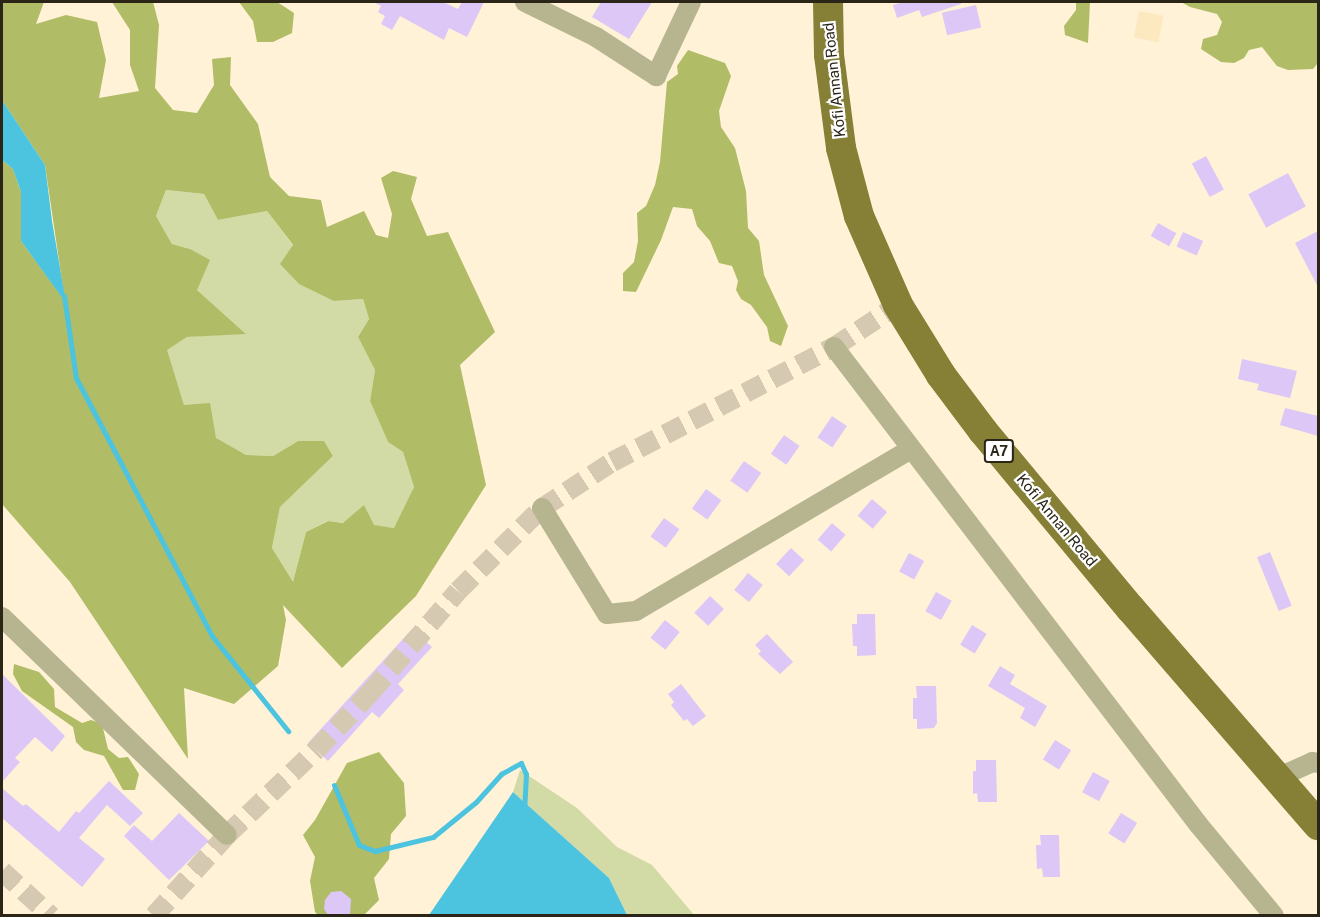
<!DOCTYPE html>
<html>
<head>
<meta charset="utf-8">
<style>
	body { margin:0 }
	#map { position:relative; width:1320px; height:917px; overflow:hidden; background:#fff2d7; font-family:"Public Sans",sans-serif }
	div>[style] { position:absolute }
	[style*='--x'] { left:calc(var(--x)*1px); top:calc(var(--y)*1px); width:calc(var(--w)*1px); rotate:calc(var(--a)*1deg) }
	.built>* { inset:0; background:#fce9bf; transform-origin:0 0 }
	.green>* { inset:0; background:#d2dba5 }
	.forest>* { inset:0; background:#b1bc66 }
	.water>* { inset:0; background:#4cc3df }
	.stream>* { height:5px; margin:-2.5px; padding:0 2.5px; transform-origin:2.5px; border-radius:2.5px; background:#4cc3df }
	.building>* { inset:0; background:#dcc7f6; transform-origin:0 0 }
	.minor-tunnel>* { height:20px; margin-top:-10px; transform-origin:0; background:repeating-linear-gradient(90deg,#d5c9b1 0 20px,transparent 0 30px) }
	.minor>* { height:20px; margin:-10px; padding:0 10px; transform-origin:10px; border-radius:10px; background:#b7b590 }
	.primary>* { height:30px; margin:-15px; padding:0 15px; transform-origin:15px; border-radius:15px; background:#867f36 }
	span { translate:-50% -50%; white-space:nowrap; text-align:center; line-height:1.15; -webkit-text-stroke:4.5px #fff; paint-order:stroke }
	.shield-label span { padding:2px 4px; background:#fff; border:2px solid; border-radius:4px; -webkit-text-stroke-width:0 }
	.shield-label { font-size:14px; color:#2b2518; font-weight:700 }
	.street-label { font-size:15px; color:#2b2518 }
	.frame { position:absolute; inset:0; border:3px solid #2b2518; pointer-events:none }
</style>
</head>
<body>
<div id="map">
	<div class="built">
		<div style="left:1139px;top:11px;width:25px;height:27px;rotate:11deg"></div>
	</div>
	<div class="green">
		<div style="clip-path:polygon(166px 190px,204px 194px,218px 220px,267px 211px,334px 301px,363px 299px,369px 319px,358px 337px,375px 370px,370px 401px,388px 442px,403px 452px,414px 487px,395px 528px,327px 521px,306px 532px,293px 583px,272px 548px,280px 507px,333px 456px,324px 441px,298px 441px,273px 456px,246px 455px,216px 439px,184px 405px,166px 350px,187px 337px,245px 333px,197px 290px,190px 249px,172px 244px,156px 216px)"></div>
		<div style="clip-path:polygon(520px 770px,577px 808px,617px 847px,652px 865px,694px 915px,627px 915px,609px 878px,513px 792px)"></div>
	</div>
	<div class="forest">
		<div style="clip-path:polygon(evenodd,2px 2px,44px 2px,36px 24px,66px 15px,97px 22px,106px 60px,99px 98px,139px 91px,130px 65px,130px 30px,112px 2px,153px 2px,159px 25px,155px 88px,173px 110px,197px 113px,214px 85px,212px 59px,231px 57px,230px 85px,258px 124px,270px 177px,289px 196px,321px 200px,327px 227px,364px 211px,376px 235px,388px 238px,392px 214px,381px 178px,393px 171px,417px 177px,411px 199px,427px 236px,448px 232px,495px 332px,460px 365px,486px 485px,416px 596px,342px 668px,283px 605px,286px 620px,278px 666px,234px 704px,184px 688px,188px 759px,70px 582px,2px 504px,2px 160px,13px 169px,21px 192px,21px 241px,65px 301px,45px 165px,2px 100px,2px 2px,166px 190px,204px 194px,218px 220px,267px 211px,293px 245px,280px 264px,299px 284px,334px 301px,363px 299px,369px 319px,358px 337px,375px 370px,370px 401px,388px 442px,403px 452px,414px 487px,394px 528px,374px 525px,364px 505px,343px 523px,328px 521px,306px 532px,293px 582px,272px 548px,280px 507px,333px 456px,324px 441px,298px 441px,273px 456px,246px 455px,216px 438px,210px 403px,184px 405px,167px 350px,187px 337px,246px 334px,197px 290px,210px 260px,190px 249px,172px 244px,156px 216px,166px 190px)"></div>
		<div style="clip-path:polygon(239px 2px,277px 2px,294px 13px,292px 33px,273px 42px,257px 42px,253px 21px)"></div>
		<div style="clip-path:polygon(1076px 2px,1090px 2px,1088px 43px,1065px 35px,1064px 26px,1076px 10px)"></div>
		<div style="clip-path:polygon(1181px 2px,1318px 2px,1318px 63px,1313px 69px,1288px 70px,1277px 66px,1262px 47px,1249px 50px,1244px 58px,1234px 63px,1221px 62px,1201px 49px,1203px 39px,1217px 35px,1222px 22px,1217px 14px,1190px 7px)"></div>
		<div style="clip-path:polygon(688px 50px,725px 63px,731px 76px,719px 111px,721px 127px,735px 148px,746px 191px,748px 228px,759px 241px,764px 275px,788px 326px,781px 346px,770px 341px,767px 327px,751px 305px,741px 299px,736px 290px,738px 281px,732px 266px,719px 263px,710px 241px,697px 226px,692px 209px,673px 207px,661px 240px,636px 292px,623px 291px,623px 273px,634px 262px,638px 241px,637px 213px,646px 206px,655px 185px,660px 162px,667px 82px,678px 74px,677px 66px)"></div>
		<div style="clip-path:polygon(14px 664px,39px 672px,54px 689px,55px 707px,82px 723px,91px 720px,102px 724px,108px 749px,119px 758px,128px 757px,139px 774px,135px 790px,123px 790px,104px 756px,84px 750px,76px 742px,73px 727px,22px 691px,13px 674px)"></div>
		<div style="clip-path:polygon(379px 752px,404px 783px,406px 816px,391px 834px,389px 859px,374px 878px,379px 900px,364px 915px,318px 915px,315px 912px,310px 881px,315px 857px,303px 835px,315px 820px,347px 763px)"></div>
	</div>
	<div class="water">
		<div style="clip-path:polygon(2px 100px,45px 165px,52px 221px,66px 303px,21px 241px,21px 192px,13px 169px,2px 160px)"></div>
		<div style="clip-path:polygon(513px 792px,609px 878px,627px 915px,429px 915px)"></div>
	</div>
	<div class="stream">
		<div style="--x:64;--y:296;--w:83;--a:81.7"></div>
		<div style="--x:76;--y:378;--w:292;--a:62.2"></div>
		<div style="--x:212;--y:636;--w:122;--a:51.3"></div>
		<div style="--x:334;--y:785;--w:65;--a:67.4"></div>
		<div style="--x:359;--y:845;--w:17;--a:21"></div>
		<div style="--x:375;--y:851;--w:60;--a:-13.6"></div>
		<div style="--x:433;--y:837;--w:55;--a:-39.1"></div>
		<div style="--x:476;--y:802;--w:38;--a:-48"></div>
		<div style="--x:501;--y:774;--w:23;--a:-29"></div>
		<div style="--x:521;--y:763;--w:12;--a:66"></div>
		<div style="--x:526;--y:774;--w:34;--a:93"></div>
	</div>
	<div class="building">
		<div style="clip-path:polygon(373px 2px,443px 2px,458px 9px,462px 2px,484px 2px,467px 37px,449px 28px,444px 40px,400px 16px,392px 30px,381px 24px,385px 16px,378px 12px,381px 6px)"></div>
		<div style="clip-path:polygon(601px 2px,652px 2px,629px 39px,592px 17px)"></div>
		<div style="clip-path:polygon(904px 2px,961px 2px,961px 4px,922px 17px,919px 10px,897px 18px,893px 5px)"></div>
		<div style="left:976px;top:5px;width:23px;height:35px;rotate:77deg"></div>
		<div style="left:1206px;top:156px;width:38px;height:16px;rotate:62deg"></div>
		<div style="left:1288px;top:173px;width:38px;height:45px;rotate:62deg"></div>
		<div style="left:1158px;top:223px;width:21px;height:15px;rotate:29deg"></div>
		<div style="clip-path:polygon(1318px 231px,1318px 287px,1295px 243px)"></div>
		<div style="left:1183px;top:232px;width:22px;height:16px;rotate:24deg"></div>
		<div style="clip-path:polygon(1242px 359px,1297px 371px,1290px 398px,1257px 390px,1259px 384px,1238px 379px)"></div>
		<div style="clip-path:polygon(1285px 408px,1318px 416px,1318px 436px,1280px 425px)"></div>
		<div style="left:832px;top:416px;width:18px;height:26px;rotate:34deg"></div>
		<div style="left:784px;top:435px;width:19px;height:23px;rotate:35deg"></div>
		<div style="left:744px;top:461px;width:21px;height:24px;rotate:35deg"></div>
		<div style="left:706px;top:489px;width:19px;height:24px;rotate:36deg"></div>
		<div style="left:872px;top:499px;width:20px;height:22px;rotate:41deg"></div>
		<div style="left:664px;top:518px;width:19px;height:23px;rotate:36deg"></div>
		<div style="left:832px;top:523px;width:18px;height:22px;rotate:41deg"></div>
		<div style="left:791px;top:548px;width:18px;height:22px;rotate:43deg"></div>
		<div style="left:1270px;top:552px;width:58px;height:14px;rotate:68deg"></div>
		<div style="left:909px;top:553px;width:17px;height:21px;rotate:28deg"></div>
		<div style="left:748px;top:573px;width:19px;height:22px;rotate:39deg"></div>
		<div style="left:936px;top:592px;width:18px;height:22px;rotate:29deg"></div>
		<div style="left:710px;top:596px;width:19px;height:23px;rotate:43deg"></div>
		<div style="clip-path:polygon(857px 614px,875px 614px,876px 655px,857px 656px,857px 646px,853px 646px,852px 624px,857px 624px)"></div>
		<div style="left:665px;top:620px;width:19px;height:23px;rotate:39deg"></div>
		<div style="left:972px;top:625px;width:17px;height:23px;rotate:31deg"></div>
		<div style="clip-path:polygon(412px 629px,432px 647px,398px 684px,404px 690px,379px 718px,372px 712px,328px 761px,308px 743px)"></div>
		<div style="clip-path:polygon(767px 634px,793px 662px,780px 674px,758px 654px,761px 651px,755px 645px)"></div>
		<div style="clip-path:polygon(1000px 666px,1015px 675px,1010px 684px,1047px 706px,1035px 727px,1020px 718px,1025px 708px,988px 686px)"></div>
		<div style="clip-path:polygon(2px 674px,65px 736px,52px 752px,35px 737px,15px 758px,20px 762px,2px 782px)"></div>
		<div style="clip-path:polygon(681px 684px,706px 716px,693px 726px,687px 719px,684px 721px,671px 705px,674px 702px,668px 694px)"></div>
		<div style="clip-path:polygon(916px 686px,936px 686px,937px 723px,934px 728px,917px 729px,917px 719px,913px 719px,913px 698px,917px 698px)"></div>
		<div style="left:1055px;top:740px;width:19px;height:23px;rotate:32deg"></div>
		<div style="clip-path:polygon(976px 760px,996px 760px,997px 802px,978px 802px,977px 793px,973px 794px,973px 771px,976px 771px)"></div>
		<div style="left:1093px;top:772px;width:19px;height:23px;rotate:28deg"></div>
		<div style="clip-path:polygon(109px 781px,143px 813px,130px 826px,107px 805px,79px 838px,105px 859px,82px 887px,2px 818px,2px 788px,23px 806px,26px 804px,59px 832px,76px 811px,79px 813px)"></div>
		<div style="clip-path:polygon(179px 813px,209px 841px,169px 880px,124px 836px,134px 825px,152px 841px)"></div>
		<div style="left:1121px;top:813px;width:19px;height:24px;rotate:32deg"></div>
		<div style="clip-path:polygon(1040px 835px,1059px 835px,1060px 877px,1043px 877px,1042px 868px,1037px 869px,1036px 845px,1041px 845px)"></div>
		<div style="clip-path:polygon(341px 891px,351px 899px,350px 915px,328px 915px,324px 909px,325px 900px,331px 892px)"></div>
	</div>
	<div class="minor-tunnel">
		<div style="--x:2;--y:871;--w:67;--a:42.6"></div>
		<div style="--x:154;--y:916;--w:109;--a:-48"></div>
		<div style="--x:227;--y:835;--w:123;--a:-43.7"></div>
		<div style="--x:316;--y:750;--w:80;--a:-46.5"></div>
		<div style="--x:371;--y:692;--w:133;--a:-49.3"></div>
		<div style="--x:458;--y:591;--w:118;--a:-44.7"></div>
		<div style="--x:542;--y:508;--w:84;--a:-33.3"></div>
		<div style="--x:612;--y:462;--w:250;--a:-27.4"></div>
		<div style="--x:834;--y:347;--w:77;--a:-33.3"></div>
	</div>
	<div class="minor">
		<div style="--x:525;--y:2;--w:79;--a:26.2"></div>
		<div style="--x:596;--y:37;--w:72;--a:33"></div>
		<div style="--x:656;--y:76;--w:82;--a:-64.7"></div>
		<div style="--x:834;--y:347;--w:600;--a:52.65"></div>
		<div style="--x:1198;--y:824;--w:119;--a:50.4"></div>
		<div style="--x:542;--y:508;--w:124;--a:58.5"></div>
		<div style="--x:607;--y:614;--w:29;--a:-6"></div>
		<div style="--x:636;--y:611;--w:319;--a:-30.5"></div>
		<div style="--x:2;--y:617;--w:313;--a:44.1"></div>
		<div style="--x:1279;--y:777;--w:36;--a:-24"></div>
		<div style="--x:1312;--y:762;--w:6;--a:9"></div>
	</div>
	<div class="primary">
		<div style="--x:828;--y:2;--w:53;--a:88.9"></div>
		<div style="--x:829;--y:55;--w:94;--a:82.6"></div>
		<div style="--x:841;--y:148;--w:70;--a:75.2"></div>
		<div style="--x:859;--y:216;--w:97;--a:66.3"></div>
		<div style="--x:898;--y:305;--w:82;--a:58.4"></div>
		<div style="--x:941;--y:375;--w:70;--a:53.1"></div>
		<div style="--x:983;--y:431;--w:231;--a:50.3"></div>
		<div style="--x:1131;--y:609;--w:286;--a:49.1"></div>
	</div>
	<div class="shield-label">
		<span style="left:999px;top:451px">A7</span>
	</div>
	<div class="street-label">
		<span style="left:834px;top:80px;rotate:-96deg">Kofi Annan Road</span>
		<span style="left:1057px;top:520px;rotate:50deg">Kofi Annan Road</span>
	</div>
	<div class="frame"></div>
</div>
</body>
</html>
